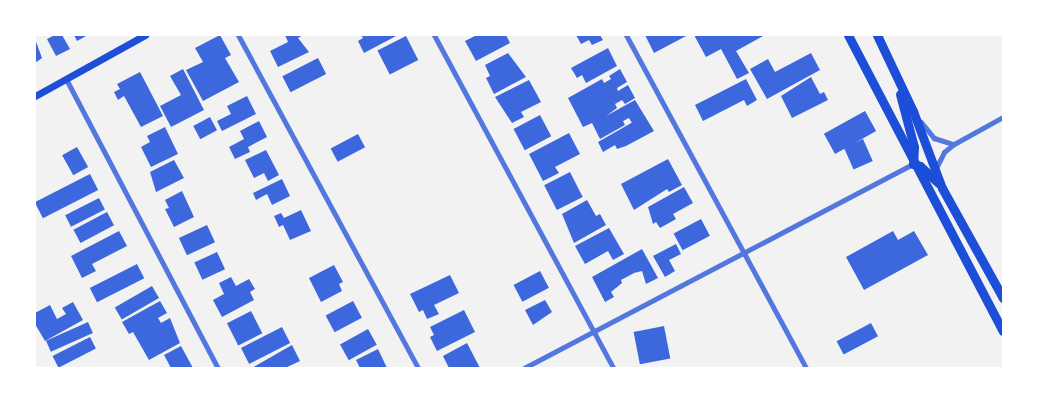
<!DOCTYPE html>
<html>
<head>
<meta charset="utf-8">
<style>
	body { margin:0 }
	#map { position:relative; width:1038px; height:403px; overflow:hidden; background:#f2f2f2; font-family:"IBM Plex Sans",sans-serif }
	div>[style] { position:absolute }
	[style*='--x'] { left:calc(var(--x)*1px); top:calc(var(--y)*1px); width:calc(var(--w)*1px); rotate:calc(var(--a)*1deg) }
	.building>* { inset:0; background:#3d67dc; transform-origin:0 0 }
	.minor>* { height:5px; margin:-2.5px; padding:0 2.5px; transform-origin:2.5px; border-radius:2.5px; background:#5277de }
	.secondary>* { height:7px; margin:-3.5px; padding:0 3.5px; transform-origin:3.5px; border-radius:3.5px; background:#1d4ed8 }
	.trunk>* { height:9px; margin:-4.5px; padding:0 4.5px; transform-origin:4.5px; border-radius:4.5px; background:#1d4ed8 }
	span { translate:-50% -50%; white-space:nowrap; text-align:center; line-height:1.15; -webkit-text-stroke:5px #fff; paint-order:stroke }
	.frame { position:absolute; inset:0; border:36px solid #fff; pointer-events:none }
</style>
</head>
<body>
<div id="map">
	<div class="building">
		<div style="clip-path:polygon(55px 35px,62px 35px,70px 49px,56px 56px,47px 39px)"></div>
		<div style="clip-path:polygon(74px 35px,88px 35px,77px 41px)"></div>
		<div style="clip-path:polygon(220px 35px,231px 55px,225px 58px,239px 82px,203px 101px,186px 70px,203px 62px,195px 48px)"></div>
		<div style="clip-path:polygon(285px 35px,303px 35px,298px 38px,309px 52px,278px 67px,270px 51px,288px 42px)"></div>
		<div style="clip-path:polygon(361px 35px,398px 35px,364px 53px,358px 41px,363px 38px)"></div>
		<div style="clip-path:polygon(477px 35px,506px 35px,510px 43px,476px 61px,465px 41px)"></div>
		<div style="clip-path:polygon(576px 35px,600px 35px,603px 40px,592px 45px,589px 40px,581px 44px)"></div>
		<div style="clip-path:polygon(645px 35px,688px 35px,654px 53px)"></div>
		<div style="clip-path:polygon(694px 35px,765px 35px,736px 51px,749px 73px,737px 79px,721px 49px,706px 57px)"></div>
		<div style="left:406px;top:36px;width:27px;height:32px;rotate:63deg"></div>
		<div style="clip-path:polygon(35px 39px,42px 58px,35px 63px)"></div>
		<div style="clip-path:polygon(608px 48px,617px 66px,586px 83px,582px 75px,577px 78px,571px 68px)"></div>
		<div style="clip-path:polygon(508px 53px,526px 77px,494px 94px,486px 78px,490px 76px,485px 65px)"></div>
		<div style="clip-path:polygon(811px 53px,820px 70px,767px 99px,750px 69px,768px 59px,775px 72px)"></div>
		<div style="left:318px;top:58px;width:18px;height:40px;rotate:63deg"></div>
		<div style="clip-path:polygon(183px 69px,204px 110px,171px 127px,160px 106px,181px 95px,170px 76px)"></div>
		<div style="clip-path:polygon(620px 69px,627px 82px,617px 88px,618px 91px,628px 85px,635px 98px,625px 104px,622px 100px,615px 104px,617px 108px,606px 116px,635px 100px,654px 131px,626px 146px,617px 149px,615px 145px,603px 152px,598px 142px,640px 118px,632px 123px,629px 118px,623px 121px,625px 125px,600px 139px,592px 123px,583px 127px,568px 98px,602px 79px,604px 83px,611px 79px,609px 76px)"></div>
		<div style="clip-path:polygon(140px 72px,163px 116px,141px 127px,124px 96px,118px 100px,114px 92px,120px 89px,117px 84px)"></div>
		<div style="clip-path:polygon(811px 77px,820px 94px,824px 92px,828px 100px,792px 118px,781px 96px)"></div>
		<div style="clip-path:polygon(746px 79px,757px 100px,747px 106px,744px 100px,703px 121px,695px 105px)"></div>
		<div style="clip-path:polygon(529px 80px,541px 102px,521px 112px,524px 117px,512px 123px,495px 97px)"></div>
		<div style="clip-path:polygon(247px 96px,256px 114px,222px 131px,217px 121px,231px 114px,227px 106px)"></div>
		<div style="left:865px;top:111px;width:23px;height:47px;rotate:61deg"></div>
		<div style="left:540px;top:115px;width:24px;height:30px;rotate:62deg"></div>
		<div style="left:210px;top:117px;width:15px;height:19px;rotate:62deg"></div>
		<div style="clip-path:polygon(259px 121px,267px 137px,248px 147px,250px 152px,235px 159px,229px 147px,244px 139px,240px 131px)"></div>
		<div style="clip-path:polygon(165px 127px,178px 154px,151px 167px,141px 147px,150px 142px,147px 136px)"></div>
		<div style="clip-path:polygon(569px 133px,580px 154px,555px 167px,559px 173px,543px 181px,529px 154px)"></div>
		<div style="left:358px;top:134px;width:15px;height:31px;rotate:62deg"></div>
		<div style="left:863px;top:139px;width:24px;height:21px;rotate:66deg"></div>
		<div style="left:77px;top:147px;width:23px;height:17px;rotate:61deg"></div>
		<div style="clip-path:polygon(266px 150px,279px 175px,268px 181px,264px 173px,254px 178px,245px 160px)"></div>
		<div style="clip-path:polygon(668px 159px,682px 185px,669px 192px,667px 189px,634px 210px,621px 184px)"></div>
		<div style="clip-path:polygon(174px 160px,184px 178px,156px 192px,150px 172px)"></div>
		<div style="left:570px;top:172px;width:28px;height:29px;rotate:63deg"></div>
		<div style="left:90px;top:174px;width:18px;height:62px;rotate:63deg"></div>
		<div style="clip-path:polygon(282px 179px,290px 196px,272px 205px,267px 194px,256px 200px,253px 193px)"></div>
		<div style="clip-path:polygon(684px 187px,693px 203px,673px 214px,676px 219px,660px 228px,656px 222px,653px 224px,648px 207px)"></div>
		<div style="clip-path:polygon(182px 191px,194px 217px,174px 227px,165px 209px,169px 208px,165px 200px)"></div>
		<div style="left:99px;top:198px;width:13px;height:38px;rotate:63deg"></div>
		<div style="clip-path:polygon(587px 200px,596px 216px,600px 214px,606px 225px,574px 243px,562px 214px)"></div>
		<div style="clip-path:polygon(301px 210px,311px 231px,290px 240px,283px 225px,279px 227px,274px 216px,281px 213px,284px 218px)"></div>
		<div style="left:107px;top:212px;width:15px;height:38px;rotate:62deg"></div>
		<div style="left:701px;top:219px;width:19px;height:31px;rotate:62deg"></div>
		<div style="left:207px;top:225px;width:19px;height:31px;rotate:65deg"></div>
		<div style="clip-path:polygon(609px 228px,624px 254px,613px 260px,608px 251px,585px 264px,575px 246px)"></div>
		<div style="clip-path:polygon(119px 231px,127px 246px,92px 264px,96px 271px,82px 278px,71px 256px)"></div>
		<div style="clip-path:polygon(893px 231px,898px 240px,914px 231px,928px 255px,864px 290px,846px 257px)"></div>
		<div style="clip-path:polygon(676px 244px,681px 254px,669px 260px,675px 271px,665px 277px,653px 256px)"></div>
		<div style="clip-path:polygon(642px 249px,658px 278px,646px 284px,642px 271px,634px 273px,621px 280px,622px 283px,611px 292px,614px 297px,605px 302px,592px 277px)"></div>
		<div style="left:217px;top:252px;width:19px;height:25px;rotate:65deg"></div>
		<div style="left:137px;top:264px;width:16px;height:53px;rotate:63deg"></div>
		<div style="clip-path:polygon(334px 265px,343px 282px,339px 284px,342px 291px,321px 302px,309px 278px)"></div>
		<div style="left:540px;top:271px;width:19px;height:30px;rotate:62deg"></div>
		<div style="clip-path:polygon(450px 275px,459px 293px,434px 305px,439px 314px,427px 319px,423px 310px,419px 312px,410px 294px)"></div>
		<div style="clip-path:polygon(231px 277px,236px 286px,249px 279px,255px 289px,250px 292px,254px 300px,222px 317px,213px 300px,224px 294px,219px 283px)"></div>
		<div style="left:152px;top:286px;width:14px;height:43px;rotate:60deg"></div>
		<div style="clip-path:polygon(545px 300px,552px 312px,533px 325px,525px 310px)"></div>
		<div style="clip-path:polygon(160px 301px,167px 313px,158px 318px,161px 323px,170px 318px,180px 343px,149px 360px,133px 332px,129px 334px,122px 322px)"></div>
		<div style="left:353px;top:301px;width:19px;height:31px;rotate:62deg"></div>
		<div style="clip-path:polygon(73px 302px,83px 320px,45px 341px,35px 324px,35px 313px,50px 305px,57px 319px,66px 314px,62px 308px)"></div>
		<div style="clip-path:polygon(464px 310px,475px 332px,437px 351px,430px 337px,434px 335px,430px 327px)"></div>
		<div style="left:251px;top:311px;width:25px;height:27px;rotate:63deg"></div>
		<div style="left:88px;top:322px;width:12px;height:46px;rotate:66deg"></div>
		<div style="left:871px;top:323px;width:15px;height:39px;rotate:62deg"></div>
		<div style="left:664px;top:326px;width:33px;height:31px;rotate:79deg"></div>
		<div style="left:282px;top:327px;width:18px;height:46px;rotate:63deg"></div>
		<div style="left:368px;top:329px;width:18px;height:32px;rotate:61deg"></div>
		<div style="left:90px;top:337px;width:13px;height:42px;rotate:63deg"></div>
		<div style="clip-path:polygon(467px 343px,480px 368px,449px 368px,443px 356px)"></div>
		<div style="clip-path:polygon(292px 345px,300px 361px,285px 368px,252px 368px)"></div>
		<div style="clip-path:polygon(181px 346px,193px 368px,171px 368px,164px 355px)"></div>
		<div style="clip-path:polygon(378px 349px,387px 368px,360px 368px,356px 360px)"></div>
	</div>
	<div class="minor">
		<div style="--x:238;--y:35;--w:379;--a:61.6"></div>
		<div style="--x:434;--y:35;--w:378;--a:61.7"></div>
		<div style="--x:626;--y:35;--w:379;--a:61.6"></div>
		<div style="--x:66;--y:79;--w:327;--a:62.3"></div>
		<div style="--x:921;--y:122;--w:21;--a:51"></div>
		<div style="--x:934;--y:138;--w:20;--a:18"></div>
		<div style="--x:936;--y:168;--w:18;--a:-63"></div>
		<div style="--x:944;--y:152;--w:13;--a:-39"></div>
		<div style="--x:954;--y:144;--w:56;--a:-28.9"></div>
		<div style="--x:524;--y:368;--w:439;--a:-27.7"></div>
	</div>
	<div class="secondary">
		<div style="--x:35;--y:96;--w:126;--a:-29"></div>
	</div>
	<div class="trunk">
		<div style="--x:848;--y:35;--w:334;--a:62.4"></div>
		<div style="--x:877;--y:35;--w:84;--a:64.7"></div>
		<div style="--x:913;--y:111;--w:82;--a:69.4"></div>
		<div style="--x:942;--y:188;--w:126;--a:61"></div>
		<div style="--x:900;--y:94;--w:55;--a:75.2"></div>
		<div style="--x:914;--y:147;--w:17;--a:93"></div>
		<div style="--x:913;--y:164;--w:7;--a:16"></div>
		<div style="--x:920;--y:166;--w:25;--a:43"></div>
	</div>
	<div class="frame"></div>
</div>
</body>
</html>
